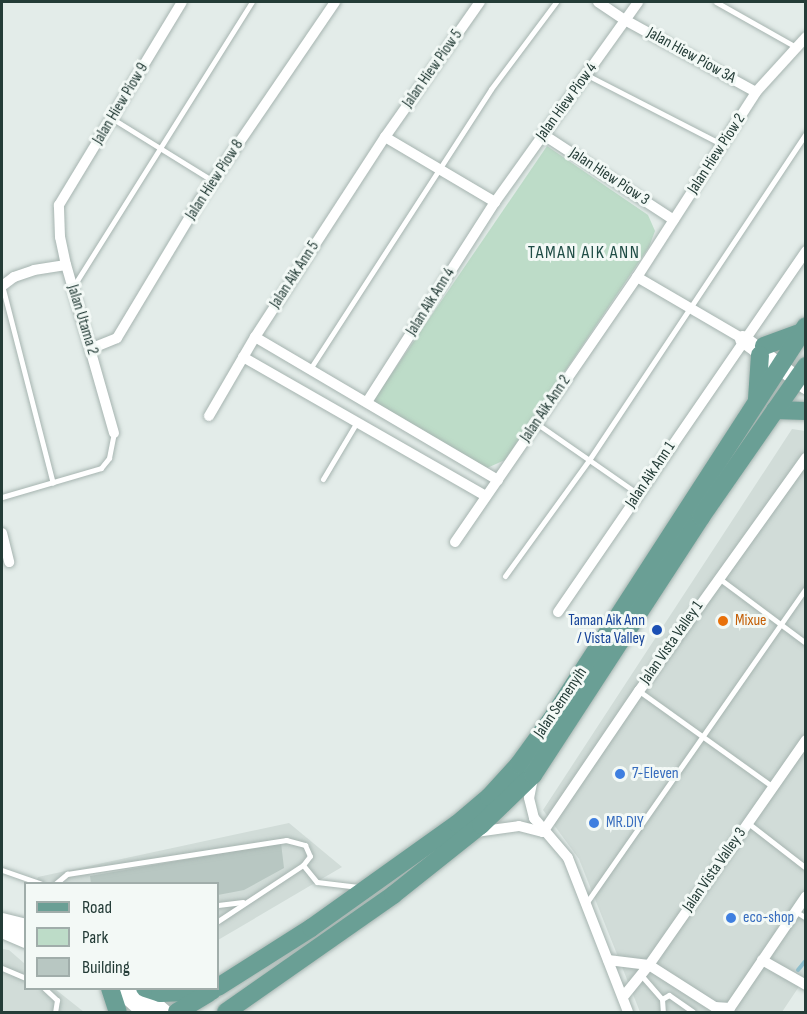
<!DOCTYPE html>
<html>
<head>
<meta charset="utf-8">
<style>
	body { margin:0 }
	#map { position:relative; width:807px; height:1014px; overflow:hidden; background:#e3ece9; font-family:"Sofia Sans Condensed",sans-serif }
	div>[style] { position:absolute }
	[style*='--x'] { left:calc(var(--x)*1px); top:calc(var(--y)*1px); width:calc(var(--w)*1px); rotate:calc(var(--a)*1deg) }
	.built>* { inset:0; background:#d1dcd8 }
	.green>* { inset:0; background:#bddcc8 }
	.stream>* { height:4px; margin:-2px; padding:0 2px; transform-origin:2px; border-radius:2px; background:#8ebfce }
	.building>* { inset:0; background:#b8c7c2 }
	.roads { filter:drop-shadow(0 0 2px #a6b4b0) drop-shadow(0 0 2px #a6b4b0) }
	.lane>* { height:5px; margin:-2.5px; padding:0 2.5px; transform-origin:2.5px; border-radius:2.5px; background:#fff }
	.street>* { height:10px; margin:-5px; padding:0 5px; transform-origin:5px; border-radius:5px; background:#fff }
	.secondary>* { height:16px; margin:-8px; padding:0 8px; transform-origin:8px; border-radius:8px; background:#fff }
	.primary>* { height:18px; margin:-9px; padding:0 9px; transform-origin:9px; border-radius:9px; background:#6a9f95 }
	.dots>* { width:16px; height:16px; translate:-50% -50%; box-sizing:border-box; border:3px solid #f3f9f6; border-radius:50% }
	span { translate:-50% -50%; white-space:nowrap; text-align:center; line-height:1.15; -webkit-text-stroke:6px #f3f9f6; paint-order:stroke }
	.street-label { font-size:16px; color:#243c37 }
	.transit-label { font-size:16px; color:#164399 }
	.right { translate:-100% -50%; text-align:right }
	.food-label { font-size:16px; color:#c56008 }
	.left { translate:0 -50%; text-align:left }
	.shop-label { font-size:16px; color:#366cbe }
	.neighbourhood-label { font-size:18px; color:#204d46; letter-spacing:1.5px }
	.frame { position:absolute; inset:0; border:3px solid #243c37; pointer-events:none }
	.legend { position:absolute; left:24px; top:882px; width:195px; height:108px; box-sizing:border-box; background:#f3f9f6; border:2px solid #a0adaa; margin:0; padding:8px 10px; list-style:none; font-size:18px; color:#243c37 }
	.legend li { display:flex; align-items:center; gap:12px; height:30px }
	.legend b { width:30px; border:2px solid #a0adaa }
</style>
</head>
<body>
<div id="map">
	<div class="built">
		<div style="clip-path:polygon(792px 429px,805px 431px,806px 976px,782px 1012px,640px 1012px,579px 859px,543px 810px)"></div>
		<div style="clip-path:polygon(289px 823px,342px 867px,218px 940px,218px 884px,36px 884px,38px 877px)"></div>
		<div style="clip-path:polygon(2px 949px,9px 950px,25px 964px,26px 988px,55px 989px,84px 1012px,2px 1012px)"></div>
	</div>
	<div class="green">
		<div style="clip-path:polygon(547px 146px,648px 215px,655px 231px,649px 247px,505px 460px,487px 468px,373px 401px)"></div>
	</div>
	<div class="stream">
		<div style="--x:798;--y:970;--w:13;--a:-51"></div>
	</div>
	<div class="building">
		<div style="clip-path:polygon(281px 843px,284px 868px,244px 890px,218px 895px,218px 884px,91px 884px,90px 876px)"></div>
	</div>
	<div class="roads">
		<div class="lane">
			<div style="--x:716;--y:2;--w:92;--a:29.4"></div>
			<div style="--x:587;--y:75;--w:151;--a:27.2"></div>
			<div style="--x:113;--y:119;--w:118;--a:31.8"></div>
			<div style="--x:2;--y:285;--w:204;--a:75.6"></div>
			<div style="--x:73;--y:287;--w:337;--a:-57.9"></div>
			<div style="--x:310;--y:369;--w:333;--a:-57.1"></div>
			<div style="--x:491;--y:89;--w:109;--a:-53.2"></div>
			<div style="--x:536;--y:423;--w:124;--a:34.8"></div>
			<div style="--x:323;--y:479;--w:66;--a:-59.2"></div>
			<div style="--x:2;--y:497;--w:103;--a:-16.3"></div>
			<div style="--x:101;--y:468;--w:13;--a:-51"></div>
			<div style="--x:109;--y:458;--w:25;--a:-79"></div>
			<div style="--x:505;--y:576;--w:143;--a:-54.1"></div>
			<div style="--x:589;--y:460;--w:392;--a:-56.4"></div>
			<div style="--x:720;--y:579;--w:107;--a:36.7"></div>
			<div style="--x:639;--y:691;--w:165;--a:35.6"></div>
			<div style="--x:748;--y:823;--w:73;--a:37.8"></div>
			<div style="--x:303;--y:865;--w:22;--a:51"></div>
			<div style="--x:317;--y:882;--w:42;--a:6.8"></div>
			<div style="--x:2;--y:870;--w:42;--a:19.3"></div>
			<div style="--x:55;--y:884;--w:16;--a:-40"></div>
			<div style="--x:67;--y:874;--w:222;--a:-8.8"></div>
			<div style="--x:286;--y:840;--w:20;--a:15"></div>
			<div style="--x:305;--y:845;--w:12;--a:66"></div>
			<div style="--x:310;--y:856;--w:11;--a:128"></div>
			<div style="--x:303;--y:865;--w:102;--a:146.6"></div>
			<div style="--x:587;--y:902;--w:383;--a:-55.1"></div>
			<div style="--x:218;--y:905;--w:25;--a:-7"></div>
			<div style="--x:795;--y:911;--w:13;--a:32"></div>
			<div style="--x:2;--y:968;--w:26;--a:23"></div>
			<div style="--x:641;--y:975;--w:32;--a:49"></div>
			<div style="--x:662;--y:999;--w:13;--a:86"></div>
			<div style="--x:44;--y:988;--w:18;--a:43"></div>
			<div style="--x:57;--y:1000;--w:12;--a:99"></div>
			<div style="--x:662;--y:999;--w:8;--a:-30"></div>
			<div style="--x:669;--y:995;--w:29;--a:35"></div>
		</div>
		<div class="street">
			<div style="--x:598;--y:2;--w:32;--a:34"></div>
			<div style="--x:625;--y:20;--w:149;--a:28.8"></div>
			<div style="--x:544;--y:135;--w:155;--a:33.2"></div>
			<div style="--x:385;--y:137;--w:128;--a:30.6"></div>
			<div style="--x:637;--y:277;--w:123;--a:30.3"></div>
			<div style="--x:2;--y:286;--w:15;--a:-37"></div>
			<div style="--x:14;--y:277;--w:21;--a:-19"></div>
			<div style="--x:34;--y:270;--w:32;--a:-9"></div>
			<div style="--x:255;--y:337;--w:282;--a:30.5"></div>
			<div style="--x:90;--y:349;--w:29;--a:-22"></div>
			<div style="--x:117;--y:338;--w:161;--a:-59"></div>
			<div style="--x:200;--y:200;--w:240;--a:-55.7"></div>
			<div style="--x:243;--y:357;--w:280;--a:29.8"></div>
			<div style="--x:367;--y:402;--w:237;--a:-57.4"></div>
			<div style="--x:495;--y:202;--w:246;--a:-54.4"></div>
			<div style="--x:209;--y:416;--w:91;--a:-59.8"></div>
			<div style="--x:255;--y:337;--w:239;--a:-57"></div>
			<div style="--x:385;--y:137;--w:165;--a:-54.9"></div>
			<div style="--x:114;--y:433;--w:175;--a:-105.9"></div>
			<div style="--x:66;--y:265;--w:29;--a:-102"></div>
			<div style="--x:60;--y:237;--w:32;--a:-92"></div>
			<div style="--x:59;--y:205;--w:237;--a:-58.8"></div>
			<div style="--x:2;--y:533;--w:30;--a:76"></div>
			<div style="--x:455;--y:542;--w:321;--a:-55.5"></div>
			<div style="--x:637;--y:277;--w:220;--a:-57.2"></div>
			<div style="--x:756;--y:92;--w:74;--a:-47.7"></div>
			<div style="--x:558;--y:612;--w:438;--a:-55.5"></div>
			<div style="--x:533;--y:778;--w:20;--a:101"></div>
			<div style="--x:529;--y:798;--w:21;--a:76"></div>
			<div style="--x:534;--y:818;--w:52;--a:49.6"></div>
			<div style="--x:568;--y:858;--w:165;--a:68.7"></div>
			<div style="--x:476;--y:832;--w:43;--a:-7.9"></div>
			<div style="--x:519;--y:826;--w:25;--a:14"></div>
			<div style="--x:543;--y:832;--w:171;--a:-55.8"></div>
			<div style="--x:639;--y:691;--w:287;--a:-54.4"></div>
			<div style="--x:608;--y:960;--w:41;--a:7"></div>
			<div style="--x:649;--y:965;--w:78;--a:32.5"></div>
			<div style="--x:715;--y:1007;--w:15;--a:4"></div>
			<div style="--x:730;--y:1008;--w:135;--a:-55.8"></div>
			<div style="--x:762;--y:960;--w:51;--a:29.6"></div>
			<div style="--x:623;--y:997;--w:41;--a:-50.9"></div>
			<div style="--x:649;--y:965;--w:274;--a:-55.1"></div>
		</div>
		<div class="secondary">
			<div style="--x:743;--y:339;--w:79;--a:36.7"></div>
			<div style="--x:2;--y:921;--w:25;--a:14"></div>
			<div style="--x:2;--y:930;--w:26;--a:23"></div>
			<div style="--x:118;--y:988;--w:36;--a:42"></div>
			<div style="--x:135;--y:988;--w:38;--a:40"></div>
		</div>
		<div class="primary">
			<div style="--x:764;--y:346;--w:40;--a:-20.2"></div>
			<div style="--x:757;--y:399;--w:44;--a:-86.1"></div>
			<div style="--x:775;--y:410;--w:31;--a:2"></div>
			<div style="--x:218;--y:987;--w:110;--a:-32.4"></div>
			<div style="--x:311;--y:928;--w:179;--a:-35.5"></div>
			<div style="--x:457;--y:824;--w:42;--a:-40.2"></div>
			<div style="--x:489;--y:797;--w:45;--a:-47.7"></div>
			<div style="--x:519;--y:764;--w:54;--a:-54"></div>
			<div style="--x:551;--y:720;--w:469;--a:-57.1"></div>
			<div style="--x:110;--y:988;--w:25;--a:72"></div>
			<div style="--x:145;--y:988;--w:16;--a:18"></div>
			<div style="--x:160;--y:993;--w:52;--a:-2.2"></div>
			<div style="--x:177;--y:1012;--w:37;--a:-31"></div>
			<div style="--x:226;--y:1012;--w:204;--a:-35"></div>
			<div style="--x:393;--y:895;--w:112;--a:-38.5"></div>
			<div style="--x:481;--y:825;--w:72;--a:-43.9"></div>
			<div style="--x:533;--y:775;--w:308;--a:-56.9"></div>
			<div style="--x:701;--y:517;--w:184;--a:-55.2"></div>
		</div>
	</div>
	<div class="dots">
		<div style="left:723px;top:621px;background:#e8710a"></div>
		<div style="left:657px;top:630px;background:#1a4fb4"></div>
		<div style="left:620px;top:774px;background:#3f7fe0"></div>
		<div style="left:594px;top:823px;background:#3f7fe0"></div>
		<div style="left:731px;top:918px;background:#3f7fe0"></div>
	</div>
	<div class="street-label">
		<span style="left:691px;top:56px;rotate:29deg">Jalan Hiew Piow 3A</span>
		<span style="left:433px;top:69px;rotate:-55deg">Jalan Hiew Piow 5</span>
		<span style="left:567px;top:102px;rotate:-54deg">Jalan Hiew Piow 4</span>
		<span style="left:121px;top:104px;rotate:-59deg">Jalan Hiew Piow 9</span>
		<span style="left:717px;top:154px;rotate:-57deg">Jalan Hiew Piow 2</span>
		<span style="left:609px;top:177px;rotate:33deg">Jalan Hiew Piow 3</span>
		<span style="left:215px;top:180px;rotate:-57deg">Jalan Hiew Piow 8</span>
		<span style="left:295px;top:275px;rotate:-57deg">Jalan Aik Ann 5</span>
		<span style="left:431px;top:302px;rotate:-58deg">Jalan Aik Ann 4</span>
		<span style="left:82px;top:320px;rotate:73deg">Jalan Utama 2</span>
		<span style="left:546px;top:409px;rotate:-56deg">Jalan Aik Ann 2</span>
		<span style="left:651px;top:475px;rotate:-56deg">Jalan Aik Ann 1</span>
		<span style="left:672px;top:643px;rotate:-55deg">Jalan Vista Valley 1</span>
		<span style="left:561px;top:703px;rotate:-56deg">Jalan Semenyih</span>
		<span style="left:715px;top:870px;rotate:-55deg">Jalan Vista Valley 3</span>
	</div>
	<div class="transit-label">
		<span class="right" style="left:645px;top:630px">Taman Aik Ann<br>/ Vista Valley</span>
	</div>
	<div class="food-label">
		<span class="left" style="left:735px;top:621px">Mixue</span>
	</div>
	<div class="shop-label">
		<span class="left" style="left:632px;top:774px">7-Eleven</span>
		<span class="left" style="left:606px;top:823px">MR.DIY</span>
		<span class="left" style="left:743px;top:918px">eco-shop</span>
	</div>
	<div class="neighbourhood-label">
		<span style="left:584px;top:253px">TAMAN AIK ANN</span>
	</div>
	<div class="frame"></div>
	<ul class="legend">
	<li><b style="height:8px;background:#6a9f95"></b>Road</li>
	<li><b style="height:16px;background:#bddcc8"></b>Park</li>
	<li><b style="height:16px;background:#b8c7c2"></b>Building</li>
	</ul>
</div>
</body>
</html>
